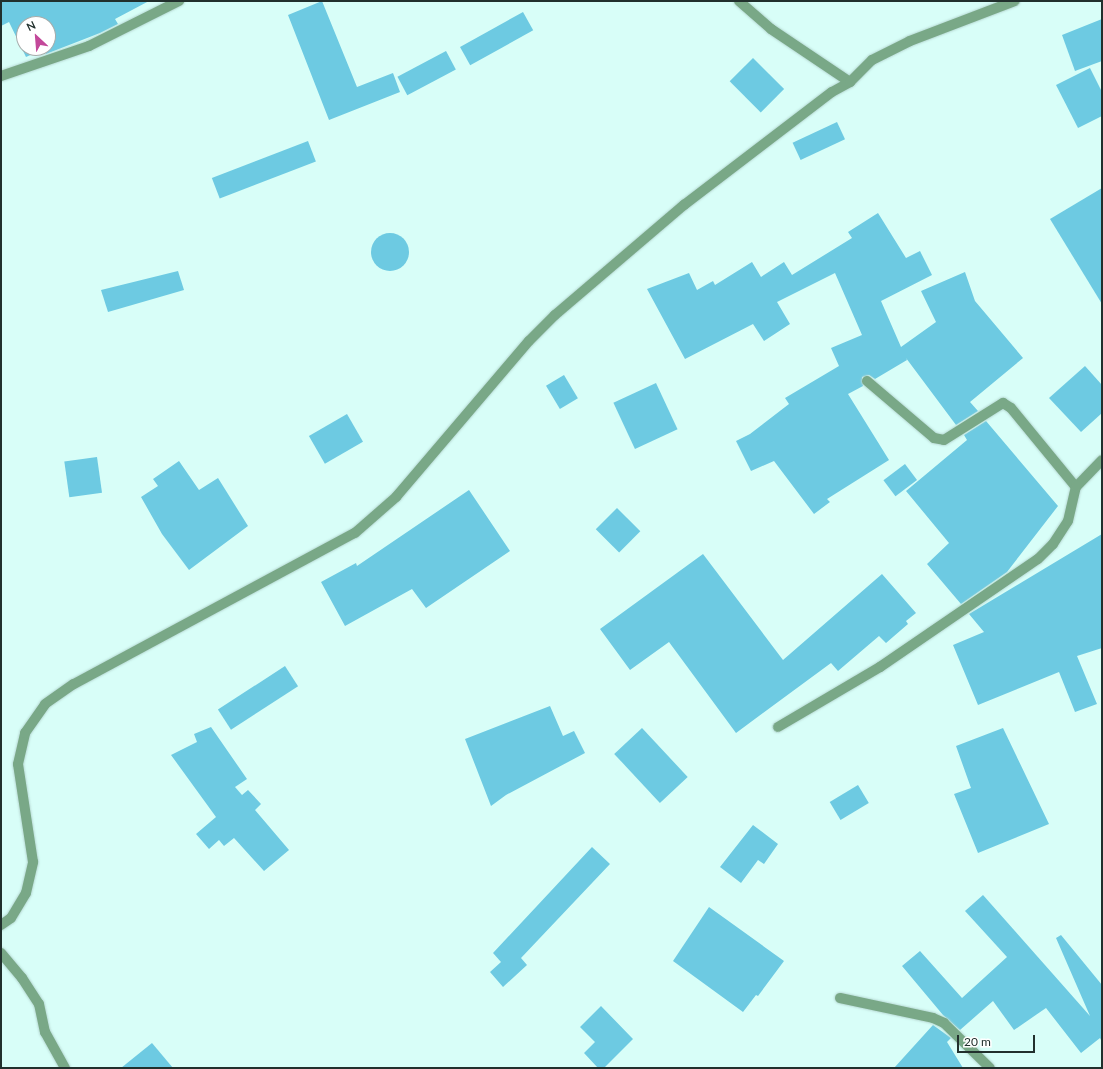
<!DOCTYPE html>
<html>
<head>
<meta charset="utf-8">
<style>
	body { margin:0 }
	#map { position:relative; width:1103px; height:1069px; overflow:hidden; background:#d8fef8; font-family:Lato,sans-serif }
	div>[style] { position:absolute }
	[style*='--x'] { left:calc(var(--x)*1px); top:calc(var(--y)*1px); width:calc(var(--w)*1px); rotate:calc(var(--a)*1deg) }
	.building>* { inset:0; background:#6dcae2; transform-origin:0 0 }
	.round { border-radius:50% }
	.roads { filter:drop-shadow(0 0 1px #b7d9d3) drop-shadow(0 0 1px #b7d9d3) }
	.minor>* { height:10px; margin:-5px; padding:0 5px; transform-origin:5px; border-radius:5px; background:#79a887 }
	span { translate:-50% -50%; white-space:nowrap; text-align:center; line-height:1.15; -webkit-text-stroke:3px #fff; paint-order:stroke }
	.frame { position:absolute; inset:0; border:2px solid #21302d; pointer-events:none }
	.north { position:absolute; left:16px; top:16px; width:40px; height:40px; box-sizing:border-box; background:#fff; border:1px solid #a6acab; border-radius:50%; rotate:334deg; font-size:11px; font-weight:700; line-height:16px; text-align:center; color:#21302d }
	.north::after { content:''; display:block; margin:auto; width:14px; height:18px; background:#c3489a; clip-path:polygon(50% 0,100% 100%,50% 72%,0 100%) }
	.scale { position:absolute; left:957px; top:1035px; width:78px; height:18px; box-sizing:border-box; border:2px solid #21302d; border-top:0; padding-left:5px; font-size:12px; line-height:14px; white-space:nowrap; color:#21302d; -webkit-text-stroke:3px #fff; paint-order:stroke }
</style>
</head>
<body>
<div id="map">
	<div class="building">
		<div style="clip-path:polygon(evenodd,1px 1px,149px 1px,115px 19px,118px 24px,100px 33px,46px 54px,44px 49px,26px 57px,9px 22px,1px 26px,1px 1px,24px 24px,48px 24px,48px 48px,24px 48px,24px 24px)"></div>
		<div style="clip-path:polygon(322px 1px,357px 87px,393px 73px,400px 92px,329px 120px,288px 15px)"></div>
		<div style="left:523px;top:12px;width:21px;height:72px;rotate:61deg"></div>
		<div style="clip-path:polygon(1102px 19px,1102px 61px,1075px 71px,1062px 35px)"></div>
		<div style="left:446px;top:51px;width:21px;height:55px;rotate:62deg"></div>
		<div style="left:753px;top:58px;width:44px;height:33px;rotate:45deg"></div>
		<div style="clip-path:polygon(1090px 68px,1102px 92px,1102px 116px,1078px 128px,1056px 85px)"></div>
		<div style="left:837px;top:122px;width:19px;height:49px;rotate:65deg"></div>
		<div style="left:308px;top:141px;width:22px;height:103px;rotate:69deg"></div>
		<div style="clip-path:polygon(1102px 188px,1102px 304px,1050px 219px)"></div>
		<div style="clip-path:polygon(878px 213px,906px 258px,920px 251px,932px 275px,881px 301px,901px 347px,936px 322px,921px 291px,965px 272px,975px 301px,1023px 358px,970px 402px,978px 411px,956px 425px,906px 358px,907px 360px,875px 379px,869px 375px,862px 377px,863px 386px,848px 394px,889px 460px,827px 499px,830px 502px,814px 514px,774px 461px,751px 471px,736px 441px,750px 434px,789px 404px,785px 398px,839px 366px,831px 348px,862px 335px,835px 273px,777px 302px,790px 324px,764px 341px,753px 324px,685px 359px,647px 289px,689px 273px,697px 290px,713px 281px,715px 285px,752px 262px,761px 277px,784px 262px,792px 275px,852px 238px,848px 232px)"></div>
		<div class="round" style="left:371px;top:233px;width:38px;height:38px"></div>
		<div style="clip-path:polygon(178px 271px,184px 290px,108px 312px,101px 290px)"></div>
		<div style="clip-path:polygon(1085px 366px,1102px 385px,1102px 413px,1081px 432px,1049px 398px)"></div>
		<div style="left:564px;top:375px;width:27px;height:21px;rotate:59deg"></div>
		<div style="left:656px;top:383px;width:51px;height:47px;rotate:65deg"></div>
		<div style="left:347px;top:414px;width:32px;height:44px;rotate:60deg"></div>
		<div style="clip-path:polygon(986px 421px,1058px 506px,1007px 572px,961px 604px,927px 564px,949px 543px,906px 491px,967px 440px,964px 435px)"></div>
		<div style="left:97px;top:457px;width:36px;height:33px;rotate:82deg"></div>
		<div style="clip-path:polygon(179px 461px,199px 490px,218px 478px,248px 526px,189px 570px,162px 534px,141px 497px,158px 486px,153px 479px)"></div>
		<div style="left:905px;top:464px;width:20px;height:27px;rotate:53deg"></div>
		<div style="clip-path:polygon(469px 490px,510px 551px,426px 608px,412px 589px,345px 626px,321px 582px,356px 563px,357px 566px)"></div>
		<div style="left:617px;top:508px;width:33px;height:30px;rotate:45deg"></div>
		<div style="clip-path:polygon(1102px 534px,1102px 648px,1077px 656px,1097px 704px,1075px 712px,1059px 672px,978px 705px,953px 645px,984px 632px,969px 614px)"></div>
		<div style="clip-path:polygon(703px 554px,783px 660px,882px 574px,916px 613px,906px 621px,908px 624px,886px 643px,879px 636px,838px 671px,831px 663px,736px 733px,669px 642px,630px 670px,600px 629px)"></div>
		<div style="left:285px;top:666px;width:24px;height:80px;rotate:57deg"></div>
		<div style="clip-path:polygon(550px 706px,563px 736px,574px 731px,585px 753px,506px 795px,491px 806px,465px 739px)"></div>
		<div style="clip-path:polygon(211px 727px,247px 779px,235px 787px,242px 795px,248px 790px,261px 804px,255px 810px,289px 850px,264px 871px,234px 838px,224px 846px,219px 840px,209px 849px,196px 834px,216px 817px,171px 755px,197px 742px,194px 734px)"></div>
		<div style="left:642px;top:728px;width:67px;height:38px;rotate:47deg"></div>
		<div style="clip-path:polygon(1003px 728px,1049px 824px,978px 853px,954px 794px,971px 788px,956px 746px)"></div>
		<div style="left:858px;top:785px;width:21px;height:33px;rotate:59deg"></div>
		<div style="clip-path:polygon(753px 825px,778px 844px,764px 864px,758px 860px,741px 883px,720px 867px)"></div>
		<div style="clip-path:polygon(592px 847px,610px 864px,521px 958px,527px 965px,503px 987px,490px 972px,501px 962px,493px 953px)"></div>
		<div style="clip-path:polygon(983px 895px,1090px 1016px,1056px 938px,1061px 935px,1102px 985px,1102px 1042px,1100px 1038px,1081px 1053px,1046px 1008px,1014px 1030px,993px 1001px,960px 1030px,943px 1015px,902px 966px,920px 951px,962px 998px,1007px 957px,965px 911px)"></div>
		<div style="clip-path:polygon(709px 907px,784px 961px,758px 996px,756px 995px,743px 1012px,673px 961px)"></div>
		<div style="clip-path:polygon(601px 1006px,633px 1039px,604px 1068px,598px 1068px,584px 1053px,595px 1042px,580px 1027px)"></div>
		<div style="clip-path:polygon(933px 1025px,951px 1038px,947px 1042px,963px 1068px,894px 1068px)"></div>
		<div style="clip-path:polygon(152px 1043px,173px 1068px,121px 1068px)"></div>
	</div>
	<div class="roads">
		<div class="minor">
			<div style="--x:739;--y:1;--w:43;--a:41.2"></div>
			<div style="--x:771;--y:29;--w:95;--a:33.9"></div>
			<div style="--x:1;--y:76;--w:93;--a:-18.8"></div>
			<div style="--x:89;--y:46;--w:101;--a:-26.6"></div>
			<div style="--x:867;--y:381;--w:88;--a:40.4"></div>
			<div style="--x:934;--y:438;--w:10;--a:11"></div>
			<div style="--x:944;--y:440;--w:70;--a:-32.1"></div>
			<div style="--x:1003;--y:403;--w:9;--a:32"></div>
			<div style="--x:1011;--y:408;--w:102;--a:50.6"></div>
			<div style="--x:778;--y:727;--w:118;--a:-30.5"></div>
			<div style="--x:880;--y:667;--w:191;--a:-34.4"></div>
			<div style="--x:1038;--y:559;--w:21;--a:-45"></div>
			<div style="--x:1053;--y:544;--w:27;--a:-57"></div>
			<div style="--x:1068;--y:521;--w:35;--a:-77"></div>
			<div style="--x:1076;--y:487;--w:37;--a:-46"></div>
			<div style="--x:1;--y:925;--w:12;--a:-35"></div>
			<div style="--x:11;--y:918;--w:29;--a:-59"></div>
			<div style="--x:26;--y:893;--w:32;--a:-77"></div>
			<div style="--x:33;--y:862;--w:99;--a:-98.7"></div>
			<div style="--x:18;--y:764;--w:32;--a:-77"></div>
			<div style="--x:25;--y:733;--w:35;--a:-55"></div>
			<div style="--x:45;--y:704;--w:35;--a:-35"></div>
			<div style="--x:74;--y:684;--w:319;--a:-28.3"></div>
			<div style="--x:355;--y:533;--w:55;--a:-41.3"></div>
			<div style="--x:396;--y:497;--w:205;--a:-49.6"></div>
			<div style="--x:529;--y:341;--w:37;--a:-45"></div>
			<div style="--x:555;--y:315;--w:170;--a:-40.5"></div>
			<div style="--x:684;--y:205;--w:186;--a:-37.4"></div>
			<div style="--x:832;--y:92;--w:21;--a:-29"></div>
			<div style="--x:850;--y:82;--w:31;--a:-45"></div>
			<div style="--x:872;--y:60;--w:42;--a:-26.6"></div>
			<div style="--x:910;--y:41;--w:112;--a:-20.9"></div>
			<div style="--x:1;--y:953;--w:33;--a:50"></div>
			<div style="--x:22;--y:978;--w:31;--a:57"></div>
			<div style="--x:39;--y:1004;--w:29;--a:78"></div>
			<div style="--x:45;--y:1032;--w:41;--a:60.9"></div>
			<div style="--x:840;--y:998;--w:95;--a:12.1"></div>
			<div style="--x:933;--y:1018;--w:12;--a:24"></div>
			<div style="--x:944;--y:1023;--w:64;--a:44.4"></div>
		</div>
	</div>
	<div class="frame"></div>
	<div class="north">N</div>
	<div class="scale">20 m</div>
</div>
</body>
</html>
